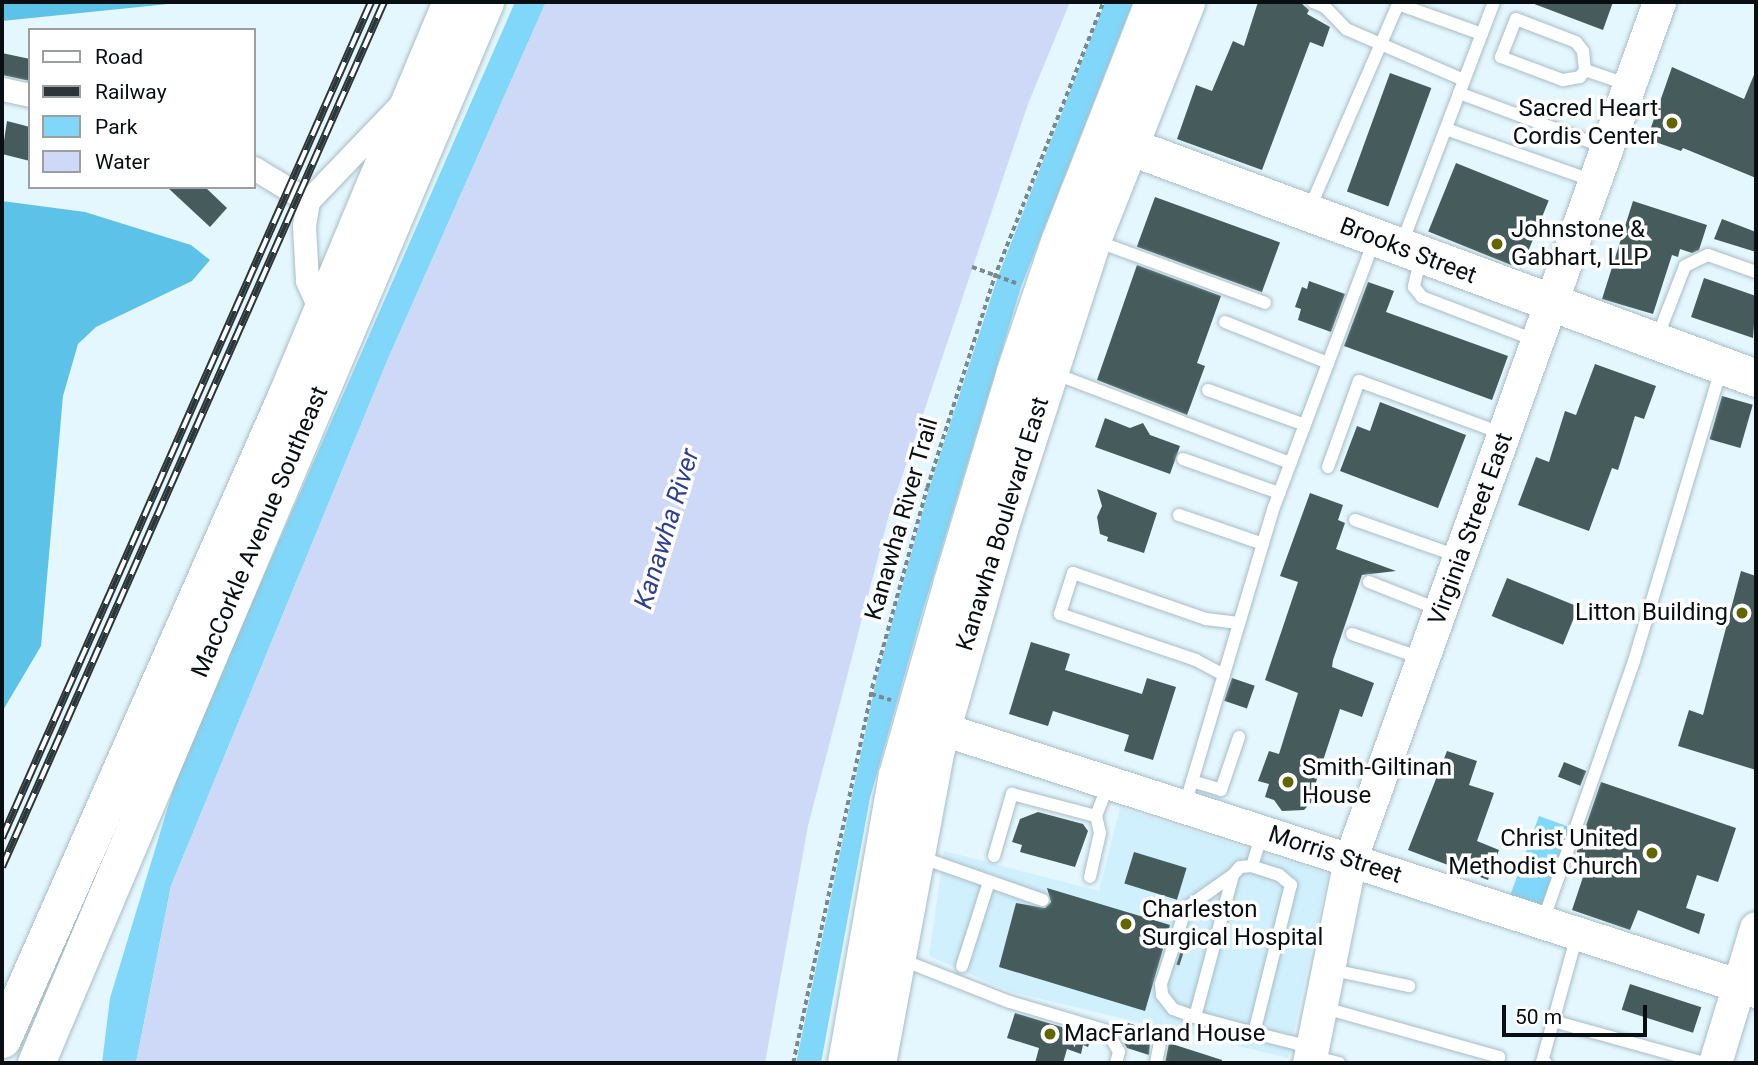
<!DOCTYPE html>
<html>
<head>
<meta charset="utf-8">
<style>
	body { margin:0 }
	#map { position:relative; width:1758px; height:1065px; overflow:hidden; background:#e5f7fe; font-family:Roboto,sans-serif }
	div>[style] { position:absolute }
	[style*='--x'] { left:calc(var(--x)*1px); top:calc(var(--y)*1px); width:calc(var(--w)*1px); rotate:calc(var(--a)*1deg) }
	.built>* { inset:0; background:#d1f0fd }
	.green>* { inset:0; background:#81d7f9; transform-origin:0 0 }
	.forest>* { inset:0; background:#5cc2e8 }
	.water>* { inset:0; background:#ced9f7 }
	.building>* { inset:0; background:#455b5c; transform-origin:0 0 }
	.path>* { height:3.5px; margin-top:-1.75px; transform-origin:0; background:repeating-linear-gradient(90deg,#7b888d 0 5px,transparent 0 8.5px) }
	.roads { filter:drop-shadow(0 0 2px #a7bdc6) drop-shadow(0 0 2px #a7bdc6) }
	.lane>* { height:12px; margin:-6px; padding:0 6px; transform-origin:6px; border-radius:6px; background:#fff }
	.street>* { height:23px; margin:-11.5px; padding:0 11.5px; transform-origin:11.5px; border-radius:11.5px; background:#fff }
	.secondary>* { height:33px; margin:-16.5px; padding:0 16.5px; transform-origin:16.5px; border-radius:16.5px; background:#fff }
	.primary>* { height:37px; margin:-18.5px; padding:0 18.5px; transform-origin:18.5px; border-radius:18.5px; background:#fff }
	.rail>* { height:8px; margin-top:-4px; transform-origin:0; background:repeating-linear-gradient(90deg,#fff 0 16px,#2c3639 0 32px); box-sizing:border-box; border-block:2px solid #2c3639 }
	.dots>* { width:19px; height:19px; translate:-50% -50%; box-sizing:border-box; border:4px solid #fff; border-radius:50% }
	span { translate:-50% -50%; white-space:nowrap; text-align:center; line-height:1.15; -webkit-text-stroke:7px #fff; paint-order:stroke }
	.poi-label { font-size:24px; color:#070f12 }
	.right { translate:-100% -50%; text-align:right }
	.left { translate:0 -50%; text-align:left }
	.street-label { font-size:24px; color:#070f12 }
	.water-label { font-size:26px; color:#2f3f93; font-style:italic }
	.frame { position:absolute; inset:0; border:4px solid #070f12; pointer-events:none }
	.legend { position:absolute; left:28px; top:28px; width:228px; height:161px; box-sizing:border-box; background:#fff; border:2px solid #9c9fa0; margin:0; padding:9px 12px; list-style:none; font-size:21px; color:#070f12 }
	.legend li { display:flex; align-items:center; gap:14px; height:35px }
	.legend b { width:35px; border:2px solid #9c9fa0 }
	.scale { position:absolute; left:1502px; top:1005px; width:145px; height:32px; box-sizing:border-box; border:4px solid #070f12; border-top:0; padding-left:9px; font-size:21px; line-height:24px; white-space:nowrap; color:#070f12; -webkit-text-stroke:5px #fff; paint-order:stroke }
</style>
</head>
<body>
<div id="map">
	<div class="built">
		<div style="clip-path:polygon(1120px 808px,1328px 874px,1288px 1058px,1012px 992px,929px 956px,944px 851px,1099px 891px)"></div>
	</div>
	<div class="green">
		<div style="clip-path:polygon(515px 2px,546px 2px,388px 359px,171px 886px,136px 1063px,102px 1063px,110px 998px,180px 767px)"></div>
		<div style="clip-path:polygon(1105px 2px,1133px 2px,1021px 287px,922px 613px,870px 798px,821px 1063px,796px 1063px,876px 681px,929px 489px,997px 279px)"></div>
		<div style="left:1539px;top:816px;width:33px;height:84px;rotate:20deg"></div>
	</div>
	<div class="forest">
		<div style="clip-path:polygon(2px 2px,188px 2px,2px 21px)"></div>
		<div style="clip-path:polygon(2px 201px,85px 212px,191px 245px,210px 260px,192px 281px,96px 327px,78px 344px,63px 396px,41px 646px,2px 712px)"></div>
	</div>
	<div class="water">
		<div style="clip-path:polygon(546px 2px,1070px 2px,1028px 104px,889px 515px,808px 826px,765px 1063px,136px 1063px,171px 886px,388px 359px)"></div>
	</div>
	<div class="building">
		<div style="clip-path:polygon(1258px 2px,1300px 2px,1309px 10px,1307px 14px,1330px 27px,1323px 47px,1310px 42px,1262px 170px,1177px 139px,1196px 85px,1212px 91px,1233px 41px,1244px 46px)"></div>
		<div style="clip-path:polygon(1529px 2px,1613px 2px,1603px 30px)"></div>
		<div style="clip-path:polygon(2px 53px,30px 59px,30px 81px,2px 75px)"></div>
		<div style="clip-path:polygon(1672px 67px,1744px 99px,1756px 70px,1756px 178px,1683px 148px,1681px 151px,1647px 139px)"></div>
		<div style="left:1390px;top:73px;width:44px;height:126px;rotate:20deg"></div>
		<div style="clip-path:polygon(7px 121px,30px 127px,30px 161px,2px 154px)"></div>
		<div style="left:1456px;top:163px;width:100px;height:74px;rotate:22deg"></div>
		<div style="clip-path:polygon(167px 187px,205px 187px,227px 208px,210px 227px)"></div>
		<div style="left:1155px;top:197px;width:133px;height:53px;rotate:20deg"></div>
		<div style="clip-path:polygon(1633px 201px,1707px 225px,1699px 250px,1692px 253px,1680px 249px,1678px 257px,1672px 255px,1653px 314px,1602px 299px)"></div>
		<div style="clip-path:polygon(1722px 219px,1756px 232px,1756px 252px,1714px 239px)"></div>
		<div style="clip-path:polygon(1137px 265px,1221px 296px,1197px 363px,1205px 366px,1187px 415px,1097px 380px)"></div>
		<div style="clip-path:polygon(1704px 278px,1756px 296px,1753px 338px,1691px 317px)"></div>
		<div style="clip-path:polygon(1309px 281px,1345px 294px,1331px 332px,1298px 320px,1301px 309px,1295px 307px,1302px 287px,1307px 289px)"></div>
		<div style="clip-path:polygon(1368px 282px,1394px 291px,1386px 312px,1508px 356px,1492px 400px,1344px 346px)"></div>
		<div style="clip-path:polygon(1595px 364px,1656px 386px,1644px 419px,1635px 416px,1618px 470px,1612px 468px,1589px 531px,1518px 505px,1536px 457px,1549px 462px,1565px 411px,1576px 415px)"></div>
		<div style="left:1722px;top:396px;width:32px;height:45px;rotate:16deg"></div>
		<div style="clip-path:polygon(1380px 402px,1466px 435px,1438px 508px,1340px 471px,1357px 426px,1370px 431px)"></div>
		<div style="clip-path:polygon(1105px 418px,1130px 428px,1143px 423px,1150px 435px,1180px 446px,1170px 474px,1095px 447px)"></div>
		<div style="clip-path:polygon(1097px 489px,1157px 513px,1144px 553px,1107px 541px,1108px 537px,1100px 534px,1097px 517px,1102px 506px)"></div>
		<div style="clip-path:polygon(1310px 493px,1343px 505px,1338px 520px,1345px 523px,1336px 549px,1396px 571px,1362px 575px,1333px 660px,1332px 667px,1374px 683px,1362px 717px,1340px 709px,1316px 782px,1319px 794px,1304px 810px,1282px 811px,1274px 800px,1265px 797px,1269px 784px,1258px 781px,1269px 751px,1279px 754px,1298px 693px,1265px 680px,1298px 582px,1280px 576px)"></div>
		<div style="clip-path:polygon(1741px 571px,1756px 576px,1756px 770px,1678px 746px,1689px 710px,1703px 715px)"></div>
		<div style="left:1507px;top:578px;width:77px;height:41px;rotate:22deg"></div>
		<div style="clip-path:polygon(1031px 642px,1070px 654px,1065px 670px,1142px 694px,1147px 678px,1176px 687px,1153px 760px,1124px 751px,1129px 735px,1053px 711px,1048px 726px,1009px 714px)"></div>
		<div style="left:1232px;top:678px;width:24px;height:24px;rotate:19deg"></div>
		<div style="clip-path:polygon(1447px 751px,1477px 761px,1469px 785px,1494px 793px,1477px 841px,1499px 850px,1488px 880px,1408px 850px)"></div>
		<div style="left:1564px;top:762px;width:24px;height:16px;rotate:22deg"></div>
		<div style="clip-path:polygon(1601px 782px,1736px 828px,1718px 882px,1697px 875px,1686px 908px,1705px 914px,1699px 934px,1638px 910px,1630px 930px,1572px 910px,1586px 868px,1573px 863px)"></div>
		<div style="clip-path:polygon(1038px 812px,1083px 824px,1088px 831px,1075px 867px,1020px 852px,1022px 845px,1012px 842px,1020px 819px)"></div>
		<div style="left:1134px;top:852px;width:55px;height:33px;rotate:17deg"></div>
		<div style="clip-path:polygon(1047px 888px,1170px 925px,1145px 1011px,999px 967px,1016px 903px,1045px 908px,1051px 902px)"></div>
		<div style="left:1186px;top:935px;width:3px;height:31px;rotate:18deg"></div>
		<div style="left:1630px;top:984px;width:75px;height:27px;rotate:18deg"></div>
		<div style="clip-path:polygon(1015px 1013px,1092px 1036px,1088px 1047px,1083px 1045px,1081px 1054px,1067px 1049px,1063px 1063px,1035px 1063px,1039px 1048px,1007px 1038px)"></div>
		<div style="clip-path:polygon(1128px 1023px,1151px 1030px,1149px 1055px,1127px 1048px,1123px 1041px)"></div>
		<div style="clip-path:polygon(1169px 1043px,1222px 1060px,1222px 1063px,1165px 1063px)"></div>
	</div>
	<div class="path">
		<div style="--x:972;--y:267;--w:47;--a:20"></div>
		<div style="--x:871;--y:694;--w:21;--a:17"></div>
		<div style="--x:793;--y:1063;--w:391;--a:-78.1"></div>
		<div style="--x:874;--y:680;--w:199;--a:-74.6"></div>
		<div style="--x:927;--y:488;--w:220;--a:-72.3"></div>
		<div style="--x:994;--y:278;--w:297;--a:-68.4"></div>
	</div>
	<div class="roads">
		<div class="lane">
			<div style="--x:1313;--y:2;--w:13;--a:23"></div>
			<div style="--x:1325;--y:7;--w:30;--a:46"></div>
			<div style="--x:1346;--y:29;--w:129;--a:23.4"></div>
			<div style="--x:1585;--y:70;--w:19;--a:-96"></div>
			<div style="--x:1583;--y:51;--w:11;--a:-128"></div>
			<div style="--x:1576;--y:42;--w:64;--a:-159"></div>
			<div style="--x:1516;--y:19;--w:41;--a:111.5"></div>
			<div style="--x:1501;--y:57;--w:66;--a:20.4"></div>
			<div style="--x:1563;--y:80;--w:17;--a:-10"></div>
			<div style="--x:1580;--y:77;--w:9;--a:-54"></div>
			<div style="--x:1585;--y:70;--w:46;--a:18.8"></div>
			<div style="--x:1459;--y:93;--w:155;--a:20.4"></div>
			<div style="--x:1446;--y:129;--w:157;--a:19.4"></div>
			<div style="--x:1309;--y:210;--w:224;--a:-66.6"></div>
			<div style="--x:1398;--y:4;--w:89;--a:19.7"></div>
			<div style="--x:1096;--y:241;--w:180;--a:20.1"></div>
			<div style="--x:1402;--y:243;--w:258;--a:-69.1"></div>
			<div style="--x:1421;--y:256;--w:32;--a:103"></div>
			<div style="--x:1414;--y:287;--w:13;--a:51"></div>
			<div style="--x:1422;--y:297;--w:123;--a:20.9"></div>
			<div style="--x:1225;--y:322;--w:111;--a:21.7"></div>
			<div style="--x:1657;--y:338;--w:77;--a:-68.7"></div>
			<div style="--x:1685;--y:266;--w:25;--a:-26"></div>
			<div style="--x:1708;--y:255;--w:51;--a:19.5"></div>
			<div style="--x:1053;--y:373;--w:254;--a:20.8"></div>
			<div style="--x:1208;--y:390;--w:103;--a:19.8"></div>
			<div style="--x:1183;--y:459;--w:102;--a:19.5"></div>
			<div style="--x:1328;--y:467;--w:91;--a:-70.2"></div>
			<div style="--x:1359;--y:381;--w:151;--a:20.1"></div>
			<div style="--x:1179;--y:515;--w:89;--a:19"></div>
			<div style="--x:1355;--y:520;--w:108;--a:19.4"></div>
			<div style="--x:1369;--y:582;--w:76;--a:21.5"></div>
			<div style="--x:1352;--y:634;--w:73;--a:19.2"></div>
			<div style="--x:1224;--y:675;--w:32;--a:-152"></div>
			<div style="--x:1196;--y:660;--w:144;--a:-161.3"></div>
			<div style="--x:1060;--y:614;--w:43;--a:-72.4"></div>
			<div style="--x:1073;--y:573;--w:141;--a:19.1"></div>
			<div style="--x:1206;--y:619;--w:33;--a:7"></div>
			<div style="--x:1192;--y:781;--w:30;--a:17"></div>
			<div style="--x:1221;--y:790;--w:56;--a:-71.2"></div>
			<div style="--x:1185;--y:805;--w:311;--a:-73.4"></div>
			<div style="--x:1274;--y:507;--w:286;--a:-69.4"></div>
			<div style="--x:994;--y:856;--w:65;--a:-73.8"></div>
			<div style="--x:1012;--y:794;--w:87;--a:14.7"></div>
			<div style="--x:920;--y:857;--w:130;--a:19.3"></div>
			<div style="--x:1252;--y:866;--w:34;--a:-73"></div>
			<div style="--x:1090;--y:877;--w:45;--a:-77.2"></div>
			<div style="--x:1100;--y:833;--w:17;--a:-103"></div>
			<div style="--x:1096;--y:816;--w:33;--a:-69"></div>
			<div style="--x:1543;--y:921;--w:275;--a:-70.7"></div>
			<div style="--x:1634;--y:661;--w:305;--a:-73.4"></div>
			<div style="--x:900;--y:959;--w:118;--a:21.4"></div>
			<div style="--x:1010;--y:1002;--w:101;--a:16.6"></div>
			<div style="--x:1107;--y:1031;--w:24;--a:60"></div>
			<div style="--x:1119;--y:1052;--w:11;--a:105"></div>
			<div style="--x:962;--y:966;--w:88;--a:-72.2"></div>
			<div style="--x:1328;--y:969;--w:83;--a:11.9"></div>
			<div style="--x:1321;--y:1007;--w:185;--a:15.7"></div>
			<div style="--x:1499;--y:1057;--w:6;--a:99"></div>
			<div style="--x:1195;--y:1017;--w:23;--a:-160"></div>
			<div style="--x:1173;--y:1009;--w:18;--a:-128"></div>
			<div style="--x:1162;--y:995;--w:11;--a:-95"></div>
			<div style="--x:1161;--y:984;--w:80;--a:-71.8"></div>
			<div style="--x:1186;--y:908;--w:57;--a:-35.1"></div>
			<div style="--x:1553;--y:1021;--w:157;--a:15.5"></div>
			<div style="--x:1254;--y:1033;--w:153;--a:-76"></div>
			<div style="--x:1291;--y:885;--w:16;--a:-140"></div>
			<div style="--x:1279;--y:875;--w:28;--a:-162"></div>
			<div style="--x:1252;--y:866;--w:12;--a:175"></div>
			<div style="--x:1240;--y:867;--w:11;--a:131"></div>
			<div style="--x:1233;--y:875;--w:147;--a:105"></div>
			<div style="--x:1195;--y:1017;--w:61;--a:15.2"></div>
			<div style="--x:1254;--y:1033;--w:45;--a:14"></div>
			<div style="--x:1298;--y:1044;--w:18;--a:43"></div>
			<div style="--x:1311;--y:1056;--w:29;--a:14"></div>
			<div style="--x:1156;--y:1063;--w:25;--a:-79"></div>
			<div style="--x:1546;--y:1063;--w:4;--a:-166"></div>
			<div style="--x:1542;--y:1062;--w:132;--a:-74.6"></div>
		</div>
		<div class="street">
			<div style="--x:2;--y:89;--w:29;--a:12"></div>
			<div style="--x:254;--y:168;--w:63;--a:31.4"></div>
			<div style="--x:321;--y:312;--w:35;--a:-114"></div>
			<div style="--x:307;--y:280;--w:54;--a:-93.2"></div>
			<div style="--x:304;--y:226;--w:25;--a:-81"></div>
			<div style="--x:308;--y:201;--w:134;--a:-46.2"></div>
		</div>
		<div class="secondary">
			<div style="--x:915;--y:720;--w:884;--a:17.86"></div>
			<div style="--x:1309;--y:1063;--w:207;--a:-78.6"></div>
			<div style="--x:1350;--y:860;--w:912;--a:-70.19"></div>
			<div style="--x:1715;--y:1063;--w:141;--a:-73.1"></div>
		</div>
		<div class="primary">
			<div style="--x:1107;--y:138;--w:692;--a:20.29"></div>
			<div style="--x:2;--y:1039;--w:703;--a:-66.17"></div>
			<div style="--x:286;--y:396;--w:427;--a:-67.3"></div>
			<div style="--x:36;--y:1063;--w:1152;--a:-67.06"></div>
			<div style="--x:846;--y:1063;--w:292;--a:-80"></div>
			<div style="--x:897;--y:775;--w:198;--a:-74.1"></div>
			<div style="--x:951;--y:585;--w:223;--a:-73.3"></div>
			<div style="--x:1015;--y:371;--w:136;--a:-71.2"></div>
			<div style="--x:1059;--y:242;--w:258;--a:-68.6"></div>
			<div style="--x:877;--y:1063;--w:319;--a:-79.4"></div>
			<div style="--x:936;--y:749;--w:242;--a:-74"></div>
			<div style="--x:1003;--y:516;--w:290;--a:-72.1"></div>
			<div style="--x:1092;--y:240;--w:256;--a:-68.4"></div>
		</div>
	</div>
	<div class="rail">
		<div style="--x:2;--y:838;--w:914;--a:-66.18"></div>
		<div style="--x:2;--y:867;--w:946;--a:-66.17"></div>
	</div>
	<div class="dots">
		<div style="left:1672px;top:123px;background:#636500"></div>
		<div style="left:1497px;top:244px;background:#636500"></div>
		<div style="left:1742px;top:613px;background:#636500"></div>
		<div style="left:1288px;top:782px;background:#636500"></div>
		<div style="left:1652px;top:853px;background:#636500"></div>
		<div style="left:1126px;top:924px;background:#636500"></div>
		<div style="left:1050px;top:1034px;background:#636500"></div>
	</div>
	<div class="poi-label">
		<span class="right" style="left:1658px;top:123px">Sacred Heart<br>Cordis Center</span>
		<span class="left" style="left:1511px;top:244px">Johnstone &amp;<br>Gabhart, LLP</span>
		<span class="right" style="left:1728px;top:613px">Litton Building</span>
		<span class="left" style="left:1302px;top:782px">Smith-Giltinan<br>House</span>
		<span class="right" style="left:1638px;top:853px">Christ United<br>Methodist Church</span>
		<span class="left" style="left:1142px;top:924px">Charleston<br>Surgical Hospital</span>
		<span class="left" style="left:1064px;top:1034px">MacFarland House</span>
	</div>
	<div class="street-label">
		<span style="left:1408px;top:251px;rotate:21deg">Brooks Street</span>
		<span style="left:902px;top:519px;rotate:-74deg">Kanawha River Trail</span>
		<span style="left:1003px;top:524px;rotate:-73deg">Kanawha Boulevard East</span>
		<span style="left:1471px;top:529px;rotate:-70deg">Virginia Street East</span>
		<span style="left:260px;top:532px;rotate:-67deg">MacCorkle Avenue Southeast</span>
		<span style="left:1335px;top:855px;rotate:18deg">Morris Street</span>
	</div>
	<div class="water-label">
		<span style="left:667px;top:529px;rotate:-73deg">Kanawha River</span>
	</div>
	<div class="frame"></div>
	<ul class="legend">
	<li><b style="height:9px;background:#fff"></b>Road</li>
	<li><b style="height:9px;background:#2c3639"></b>Railway</li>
	<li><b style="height:19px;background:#81d7f9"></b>Park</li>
	<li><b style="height:19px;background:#ced9f7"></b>Water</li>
	</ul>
	<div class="scale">50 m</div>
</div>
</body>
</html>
